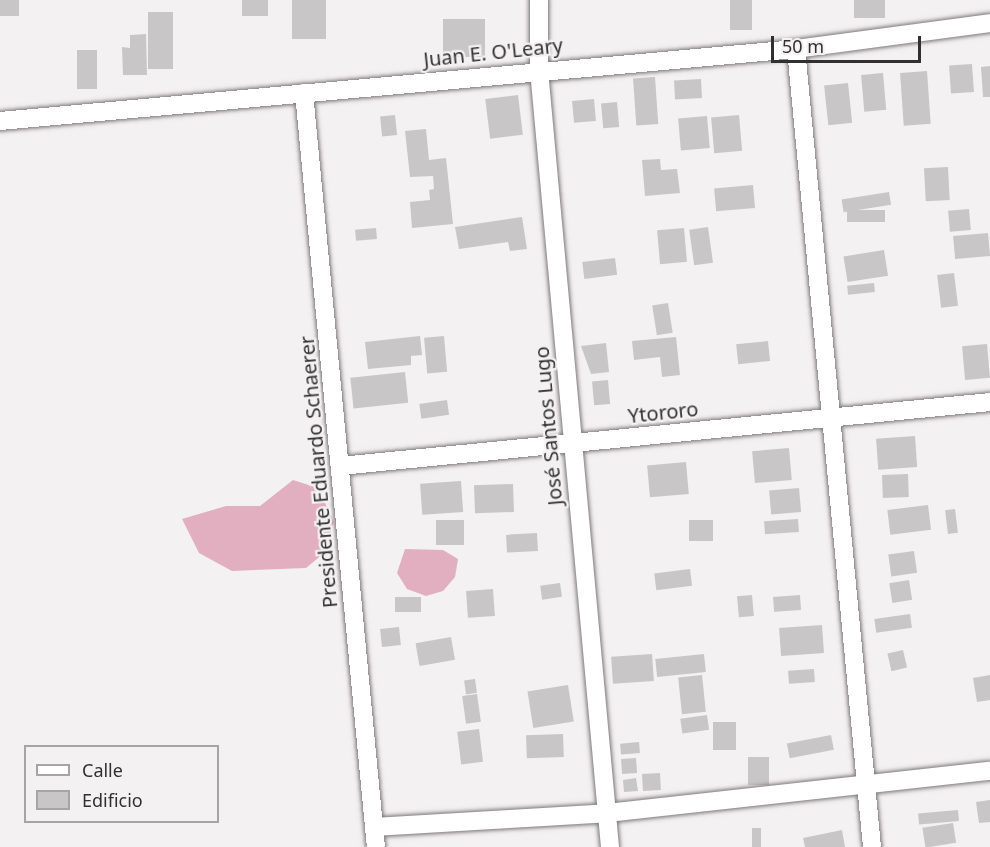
<!DOCTYPE html>
<html>
<head>
<meta charset="utf-8">
<style>
	body { margin:0 }
	#map { position:relative; width:990px; height:847px; overflow:hidden; background:#f4f1f2; font-family:"Noto Sans",sans-serif }
	div>[style] { position:absolute }
	[style*='--x'] { left:calc(var(--x)*1px); top:calc(var(--y)*1px); width:calc(var(--w)*1px); rotate:calc(var(--a)*1deg) }
	.forest>* { inset:0; background:#e2afc1 }
	.building>* { inset:0; background:#c9c6c7; transform-origin:0 0 }
	.roads { filter:drop-shadow(0 0 2px #7d7a7b) drop-shadow(0 0 2px #7d7a7b) }
	.street>* { height:18px; margin:-9px; padding:0 9px; transform-origin:9px; border-radius:9px; background:#fff }
	span { translate:-50% -50%; white-space:nowrap; text-align:center; line-height:1.15; -webkit-text-stroke:4.5px #f4f1f2; paint-order:stroke }
	.street-label { font-size:20px; color:#313030 }
	.legend { position:absolute; left:24px; top:745px; width:195px; height:78px; box-sizing:border-box; background:#f4f1f2; border:2px solid #a6a4a4; margin:0; padding:8px 10px; list-style:none; font-size:18px; color:#313030 }
	.legend li { display:flex; align-items:center; gap:12px; height:30px }
	.legend b { width:30px; border:2px solid #a6a4a4 }
	.scale { position:absolute; left:771px; top:36px; width:150px; height:27px; box-sizing:border-box; border:3px solid #313030; border-top:0; padding-left:8px; font-size:18px; line-height:21px; white-space:nowrap; color:#313030; -webkit-text-stroke:4px #f4f1f2; paint-order:stroke }
</style>
</head>
<body>
<div id="map">
	<div class="forest">
		<div style="clip-path:polygon(293px 480px,318px 488px,334px 522px,323px 554px,306px 568px,232px 571px,199px 553px,182px 519px,226px 506px,260px 506px)"></div>
		<div style="clip-path:polygon(405px 549px,443px 550px,458px 559px,455px 577px,443px 591px,426px 596px,407px 589px,397px 573px)"></div>
	</div>
	<div class="building">
		<div style="left:0;top:0;width:19px;height:16px"></div>
		<div style="left:242px;top:0;width:26px;height:16px"></div>
		<div style="left:292px;top:0;width:34px;height:39px"></div>
		<div style="left:730px;top:0;width:22px;height:30px"></div>
		<div style="left:854px;top:0;width:31px;height:18px"></div>
		<div style="left:148px;top:12px;width:25px;height:57px"></div>
		<div style="left:443px;top:19px;width:42px;height:38px"></div>
		<div style="clip-path:polygon(146px 34px,147px 75px,123px 75px,122px 47px,130px 48px,130px 35px)"></div>
		<div style="left:77px;top:50px;width:20px;height:39px"></div>
		<div style="left:972px;top:64px;width:28px;height:23px;rotate:86deg"></div>
		<div style="clip-path:polygon(990px 66px,990px 97px,983px 97px,981px 67px)"></div>
		<div style="left:927px;top:71px;width:53px;height:27px;rotate:86deg"></div>
		<div style="left:883px;top:73px;width:37px;height:22px;rotate:85deg"></div>
		<div style="left:655px;top:77px;width:47px;height:22px;rotate:86deg"></div>
		<div style="left:701px;top:79px;width:19px;height:27px;rotate:87deg"></div>
		<div style="left:848px;top:83px;width:40px;height:24px;rotate:84deg"></div>
		<div style="left:518px;top:95px;width:40px;height:33px;rotate:83deg"></div>
		<div style="left:594px;top:99px;width:22px;height:22px;rotate:85deg"></div>
		<div style="left:617px;top:102px;width:25px;height:16px;rotate:85deg"></div>
		<div style="left:395px;top:115px;width:20px;height:15px;rotate:84deg"></div>
		<div style="left:739px;top:115px;width:36px;height:28px;rotate:85deg"></div>
		<div style="left:707px;top:116px;width:32px;height:29px;rotate:85deg"></div>
		<div style="clip-path:polygon(426px 129px,429px 160px,446px 158px,453px 224px,412px 228px,410px 202px,430px 200px,429px 190px,434px 189px,433px 176px,410px 177px,405px 131px)"></div>
		<div style="clip-path:polygon(660px 159px,661px 170px,677px 169px,680px 193px,645px 196px,642px 160px)"></div>
		<div style="left:948px;top:167px;width:33px;height:24px;rotate:87deg"></div>
		<div style="left:753px;top:185px;width:23px;height:39px;rotate:85deg"></div>
		<div style="left:889px;top:192px;width:13px;height:48px;rotate:81deg"></div>
		<div style="left:969px;top:209px;width:21px;height:21px;rotate:85deg"></div>
		<div style="left:885px;top:210px;width:12px;height:38px;rotate:90deg"></div>
		<div style="clip-path:polygon(522px 217px,527px 249px,510px 251px,508px 242px,459px 249px,455px 227px)"></div>
		<div style="left:708px;top:227px;width:36px;height:19px;rotate:82deg"></div>
		<div style="left:376px;top:228px;width:11px;height:21px;rotate:85deg"></div>
		<div style="left:684px;top:228px;width:34px;height:27px;rotate:85deg"></div>
		<div style="left:988px;top:233px;width:23px;height:35px;rotate:85deg"></div>
		<div style="left:884px;top:250px;width:26px;height:41px;rotate:81deg"></div>
		<div style="left:615px;top:258px;width:17px;height:33px;rotate:83deg"></div>
		<div style="left:954px;top:273px;width:33px;height:17px;rotate:83deg"></div>
		<div style="left:874px;top:283px;width:9px;height:27px;rotate:84deg"></div>
		<div style="left:668px;top:303px;width:30px;height:16px;rotate:81deg"></div>
		<div style="clip-path:polygon(420px 336px,422px 355px,411px 356px,411px 365px,368px 369px,365px 342px)"></div>
		<div style="left:444px;top:336px;width:36px;height:20px;rotate:85deg"></div>
		<div style="clip-path:polygon(676px 337px,680px 375px,662px 377px,660px 357px,634px 360px,632px 341px)"></div>
		<div style="left:768px;top:341px;width:20px;height:32px;rotate:84deg"></div>
		<div style="clip-path:polygon(606px 343px,609px 372px,591px 374px,581px 346px)"></div>
		<div style="left:987px;top:344px;width:34px;height:25px;rotate:85deg"></div>
		<div style="left:405px;top:372px;width:31px;height:55px;rotate:84deg"></div>
		<div style="left:608px;top:380px;width:24px;height:16px;rotate:85deg"></div>
		<div style="left:447px;top:400px;width:15px;height:28px;rotate:82deg"></div>
		<div style="left:915px;top:436px;width:31px;height:39px;rotate:86deg"></div>
		<div style="left:789px;top:448px;width:32px;height:37px;rotate:85deg"></div>
		<div style="left:686px;top:462px;width:32px;height:39px;rotate:85deg"></div>
		<div style="left:908px;top:474px;width:23px;height:26px;rotate:88deg"></div>
		<div style="left:461px;top:481px;width:31px;height:41px;rotate:86deg"></div>
		<div style="left:513px;top:484px;width:28px;height:39px;rotate:88deg"></div>
		<div style="left:799px;top:488px;width:24px;height:30px;rotate:85deg"></div>
		<div style="left:928px;top:505px;width:25px;height:41px;rotate:83deg"></div>
		<div style="left:955px;top:509px;width:24px;height:10px;rotate:83deg"></div>
		<div style="left:798px;top:519px;width:13px;height:34px;rotate:86deg"></div>
		<div style="left:436px;top:520px;width:28px;height:25px"></div>
		<div style="left:713px;top:520px;width:21px;height:24px;rotate:90deg"></div>
		<div style="left:537px;top:533px;width:18px;height:31px;rotate:87deg"></div>
		<div style="left:914px;top:551px;width:22px;height:26px;rotate:82deg"></div>
		<div style="left:690px;top:569px;width:17px;height:36px;rotate:83deg"></div>
		<div style="left:909px;top:580px;width:20px;height:20px;rotate:81deg"></div>
		<div style="left:560px;top:583px;width:14px;height:20px;rotate:82deg"></div>
		<div style="left:493px;top:589px;width:27px;height:27px;rotate:86deg"></div>
		<div style="left:752px;top:595px;width:21px;height:15px;rotate:85deg"></div>
		<div style="left:800px;top:595px;width:15px;height:27px;rotate:86deg"></div>
		<div style="left:395px;top:597px;width:26px;height:15px"></div>
		<div style="left:910px;top:614px;width:14px;height:36px;rotate:82deg"></div>
		<div style="left:822px;top:625px;width:28px;height:43px;rotate:86deg"></div>
		<div style="left:399px;top:627px;width:18px;height:19px;rotate:84deg"></div>
		<div style="left:451px;top:637px;width:23px;height:36px;rotate:80deg"></div>
		<div style="left:903px;top:650px;width:18px;height:16px;rotate:77deg"></div>
		<div style="left:652px;top:654px;width:27px;height:41px;rotate:86deg"></div>
		<div style="left:704px;top:654px;width:18px;height:49px;rotate:84deg"></div>
		<div style="left:814px;top:669px;width:13px;height:26px;rotate:86deg"></div>
		<div style="left:702px;top:675px;width:37px;height:24px;rotate:84deg"></div>
		<div style="clip-path:polygon(990px 675px,990px 700px,977px 702px,973px 678px)"></div>
		<div style="left:475px;top:679px;width:14px;height:11px;rotate:82deg"></div>
		<div style="left:568px;top:685px;width:37px;height:41px;rotate:81deg"></div>
		<div style="left:477px;top:694px;width:28px;height:15px;rotate:82deg"></div>
		<div style="left:707px;top:715px;width:15px;height:27px;rotate:82deg"></div>
		<div style="left:713px;top:722px;width:23px;height:28px"></div>
		<div style="left:479px;top:729px;width:33px;height:22px;rotate:83deg"></div>
		<div style="left:563px;top:734px;width:23px;height:37px;rotate:88deg"></div>
		<div style="left:831px;top:735px;width:15px;height:45px;rotate:79deg"></div>
		<div style="left:639px;top:742px;width:11px;height:19px;rotate:85deg"></div>
		<div style="left:748px;top:757px;width:21px;height:28px"></div>
		<div style="left:636px;top:758px;width:15px;height:15px;rotate:86deg"></div>
		<div style="left:660px;top:773px;width:17px;height:18px;rotate:87deg"></div>
		<div style="clip-path:polygon(636px 778px,638px 791px,624px 792px,623px 780px)"></div>
		<div style="clip-path:polygon(990px 800px,990px 822px,979px 823px,976px 802px)"></div>
		<div style="left:958px;top:810px;width:11px;height:40px;rotate:85deg"></div>
		<div style="left:953px;top:823px;width:20px;height:31px;rotate:81deg"></div>
		<div style="left:752px;top:828px;width:9px;height:19px"></div>
		<div style="clip-path:polygon(842px 830px,845px 847px,805px 847px,803px 838px)"></div>
	</div>
	<div class="roads">
		<div class="street">
			<div style="--x:539;--y:0;--w:70;--a:90"></div>
			<div style="--x:539;--y:70;--w:780;--a:84.78"></div>
			<div style="--x:796;--y:49;--w:802;--a:84.56"></div>
			<div style="--x:304;--y:93;--w:757;--a:84.55"></div>
			<div style="--x:0;--y:121;--w:799;--a:-5.17"></div>
			<div style="--x:796;--y:49;--w:196;--a:-7.6"></div>
			<div style="--x:340;--y:466;--w:653;--a:-5.62"></div>
			<div style="--x:374;--y:827;--w:233;--a:-3.4"></div>
			<div style="--x:607;--y:813;--w:385;--a:-6.3"></div>
		</div>
	</div>
	<div class="street-label">
		<span style="left:493px;top:52px;rotate:-6deg">Juan E. O'Leary</span>
		<span style="left:663px;top:412px;rotate:-6deg">Ytororo</span>
		<span style="left:548px;top:426px;rotate:-95deg">José Santos Lugo</span>
		<span style="left:318px;top:472px;rotate:-95deg">Presidente Eduardo Schaerer</span>
	</div>
	<ul class="legend">
	<li><b style="height:8px;background:#fff"></b>Calle</li>
	<li><b style="height:16px;background:#c9c6c7"></b>Edificio</li>
	</ul>
	<div class="scale">50 m</div>
</div>
</body>
</html>
